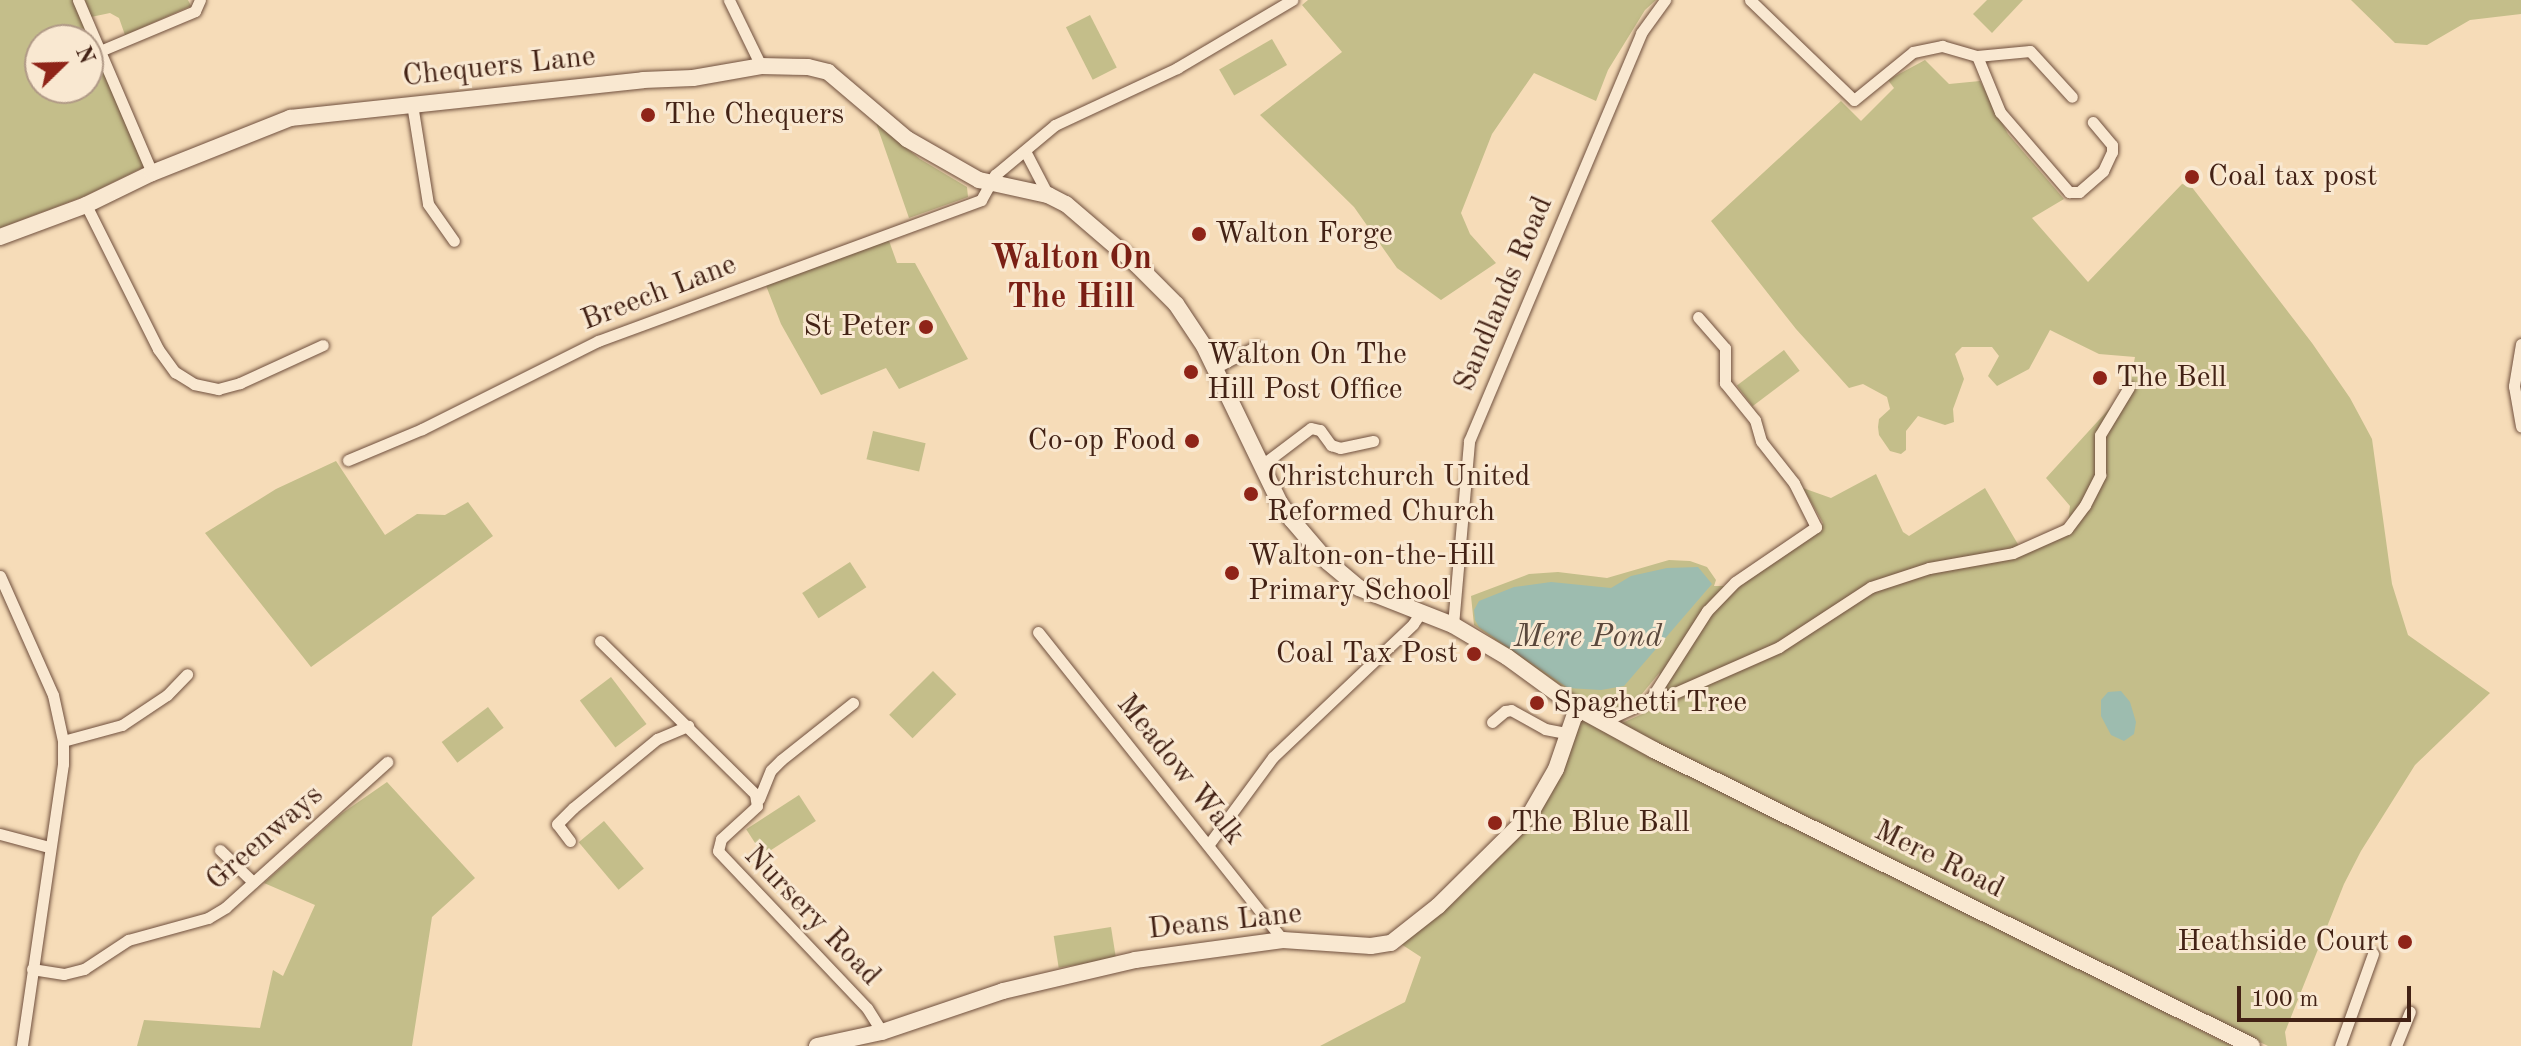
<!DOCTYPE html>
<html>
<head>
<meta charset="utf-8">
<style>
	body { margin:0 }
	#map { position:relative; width:2521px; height:1046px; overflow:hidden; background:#f6dcb8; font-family:"Old Standard TT",serif }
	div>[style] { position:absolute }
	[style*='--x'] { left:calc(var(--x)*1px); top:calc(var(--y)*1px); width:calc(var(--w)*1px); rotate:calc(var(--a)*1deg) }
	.green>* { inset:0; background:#c4be8a; transform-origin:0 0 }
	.water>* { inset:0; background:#9dbcaf }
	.roads { filter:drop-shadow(0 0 2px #70503e) drop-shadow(0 0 2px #70503e) }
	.street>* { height:11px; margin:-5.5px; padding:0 5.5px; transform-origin:5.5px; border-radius:5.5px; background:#f9e8d1 }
	.secondary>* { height:16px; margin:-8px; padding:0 8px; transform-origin:8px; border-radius:8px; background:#f9e8d1 }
	.dots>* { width:22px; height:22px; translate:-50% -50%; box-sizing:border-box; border:4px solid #f9e8d1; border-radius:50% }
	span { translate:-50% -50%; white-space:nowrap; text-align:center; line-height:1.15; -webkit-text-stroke:6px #f9e8d1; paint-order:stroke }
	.street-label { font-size:30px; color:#432215 }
	.poi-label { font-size:30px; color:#432215 }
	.left { translate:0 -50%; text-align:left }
	.right { translate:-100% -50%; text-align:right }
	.water-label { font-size:32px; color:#5a483c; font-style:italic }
	.quarter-label { font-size:34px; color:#7a1f14; font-weight:700 }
	.north { position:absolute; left:24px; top:24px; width:80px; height:80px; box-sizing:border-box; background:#f9e8d1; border:2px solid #b09986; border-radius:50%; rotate:67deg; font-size:22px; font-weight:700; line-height:32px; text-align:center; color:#432215 }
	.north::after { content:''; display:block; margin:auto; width:28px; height:36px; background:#8f2418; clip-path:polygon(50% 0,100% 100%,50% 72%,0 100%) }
	.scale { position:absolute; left:2237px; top:986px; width:174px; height:36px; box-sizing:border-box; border:4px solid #432215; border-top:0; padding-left:10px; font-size:24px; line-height:28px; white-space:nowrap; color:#432215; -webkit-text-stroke:6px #f9e8d1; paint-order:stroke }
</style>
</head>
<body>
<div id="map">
	<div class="green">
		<div style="clip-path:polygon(evenodd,0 0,74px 0,144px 167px,85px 196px,0 228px,0 0,40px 40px,88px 40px,88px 88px,40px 88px,40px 40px)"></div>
		<div style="clip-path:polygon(85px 0,188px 0,191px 6px,125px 35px,119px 18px,110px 13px,91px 17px)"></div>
		<div style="clip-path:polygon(1308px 0,1656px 0,1645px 10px,1608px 70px,1596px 101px,1534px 73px,1492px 134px,1461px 213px,1470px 234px,1496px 263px,1441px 300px,1397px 268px,1354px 207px,1260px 115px,1342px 52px,1302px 5px)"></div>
		<div style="clip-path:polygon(1987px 0,2023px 0,1992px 33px,1973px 14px)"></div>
		<div style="clip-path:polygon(2351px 0,2521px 0,2521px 14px,2470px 20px,2427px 45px,2395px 43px)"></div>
		<div style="left:1090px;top:15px;width:59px;height:27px;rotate:63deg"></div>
		<div style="left:1272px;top:39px;width:30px;height:61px;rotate:60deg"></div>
		<div style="clip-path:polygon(1925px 60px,1949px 84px,1980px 81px,2008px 134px,2064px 199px,2032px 218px,2088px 282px,2182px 184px,2191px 186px,2312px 343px,2350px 398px,2372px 439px,2392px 584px,2408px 635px,2490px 693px,2415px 765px,2361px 851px,2344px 884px,2285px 1032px,2287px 1046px,2268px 1046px,2239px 1032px,1620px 724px,1649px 711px,1660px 672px,1637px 700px,1611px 711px,1598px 711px,1474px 625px,1471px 596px,1529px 574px,1558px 572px,1607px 578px,1669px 560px,1690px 561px,1707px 567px,1716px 580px,1714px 586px,1738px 586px,1811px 538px,1823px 523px,1803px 488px,1831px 498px,1876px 474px,1903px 532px,1909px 536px,1985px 488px,2019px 546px,2067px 529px,2070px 506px,2046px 478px,2129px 387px,2135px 357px,2099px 354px,2050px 330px,2029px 369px,1997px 386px,1988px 376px,1999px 356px,1992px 347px,1962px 347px,1955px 354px,1964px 379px,1953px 409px,1954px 422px,1945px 425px,1918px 416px,1906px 431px,1906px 450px,1901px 454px,1890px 451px,1879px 435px,1878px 427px,1879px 419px,1890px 409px,1887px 397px,1863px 384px,1849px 388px,1796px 329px,1711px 221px,1841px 101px,1861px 121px,1894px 88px,1888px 80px)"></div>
		<div style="clip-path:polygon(876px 123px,920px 159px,967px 187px,968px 197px,909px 218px)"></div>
		<div style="clip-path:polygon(888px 238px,897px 263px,915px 263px,968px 359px,899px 389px,886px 368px,821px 395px,781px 324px,765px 283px)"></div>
		<div style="left:1784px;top:350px;width:26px;height:59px;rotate:53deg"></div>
		<div style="left:873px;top:431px;width:54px;height:29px;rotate:13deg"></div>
		<div style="clip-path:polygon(336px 461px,385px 535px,417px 514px,445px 515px,468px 502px,493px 536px,311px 667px,205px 533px,276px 489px)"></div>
		<div style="left:850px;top:562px;width:30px;height:57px;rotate:57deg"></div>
		<div style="left:933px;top:671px;width:33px;height:62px;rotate:45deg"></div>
		<div style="left:611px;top:677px;width:59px;height:39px;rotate:53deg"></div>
		<div style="left:488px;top:707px;width:26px;height:58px;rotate:53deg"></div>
		<div style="clip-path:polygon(1583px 721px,1591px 723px,2232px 1046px,1320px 1046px,1405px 1002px,1421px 957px,1401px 944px,1453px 903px,1532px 824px,1551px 795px,1579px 722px)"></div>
		<div style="clip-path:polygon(387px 782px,475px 878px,432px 917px,412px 1046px,137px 1046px,144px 1020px,260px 1028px,273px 970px,283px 976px,315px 905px,264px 883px,341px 814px)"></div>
		<div style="left:799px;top:795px;width:31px;height:63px;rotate:57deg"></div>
		<div style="left:604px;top:821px;width:62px;height:33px;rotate:50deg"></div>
		<div style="left:1111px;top:927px;width:32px;height:58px;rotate:81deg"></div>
	</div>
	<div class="water">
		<div style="clip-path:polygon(1698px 567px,1712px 584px,1624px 686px,1601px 690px,1568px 688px,1479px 627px,1475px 620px,1474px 610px,1479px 601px,1514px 587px,1551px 582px,1611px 588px,1631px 576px,1667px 568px)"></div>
		<div style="clip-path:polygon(2121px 691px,2130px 702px,2136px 722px,2134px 734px,2124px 741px,2111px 735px,2101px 716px,2101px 700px,2108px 692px)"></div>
	</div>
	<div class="roads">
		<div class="street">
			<div style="--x:78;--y:0;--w:188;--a:66.8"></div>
			<div style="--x:729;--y:0;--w:73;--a:64.1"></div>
			<div style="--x:1750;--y:0;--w:144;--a:43.9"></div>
			<div style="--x:1854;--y:100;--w:76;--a:-39.1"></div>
			<div style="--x:1913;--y:52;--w:30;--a:-12"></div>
			<div style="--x:1942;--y:46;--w:36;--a:16"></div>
			<div style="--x:1977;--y:56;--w:61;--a:67.7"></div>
			<div style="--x:2000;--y:112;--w:106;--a:49.2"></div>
			<div style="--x:2069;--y:192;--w:10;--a:0"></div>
			<div style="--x:2079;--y:192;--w:32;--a:-41"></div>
			<div style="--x:2103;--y:171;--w:21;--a:-65"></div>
			<div style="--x:2112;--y:152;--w:7;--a:-90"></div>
			<div style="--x:2112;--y:145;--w:30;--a:-130"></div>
			<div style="--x:100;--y:51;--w:103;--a:-22.8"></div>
			<div style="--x:195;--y:11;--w:12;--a:-66"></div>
			<div style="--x:1977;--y:56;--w:53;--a:-5.4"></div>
			<div style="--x:2030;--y:51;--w:62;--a:47.6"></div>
			<div style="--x:412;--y:104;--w:101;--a:80.9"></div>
			<div style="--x:428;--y:204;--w:45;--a:54.9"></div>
			<div style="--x:1025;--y:151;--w:50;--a:62.4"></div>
			<div style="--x:86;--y:205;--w:161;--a:63.4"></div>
			<div style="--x:158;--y:349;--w:29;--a:54"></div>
			<div style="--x:175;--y:372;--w:22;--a:32"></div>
			<div style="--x:194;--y:384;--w:25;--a:12"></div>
			<div style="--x:218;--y:389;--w:23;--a:-15"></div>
			<div style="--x:240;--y:383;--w:91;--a:-24.6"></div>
			<div style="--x:2521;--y:344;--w:43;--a:99.5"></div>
			<div style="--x:2514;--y:386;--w:41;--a:80.1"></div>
			<div style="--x:1215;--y:368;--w:47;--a:-27.6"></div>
			<div style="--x:348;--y:460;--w:80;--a:-22.7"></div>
			<div style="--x:422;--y:429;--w:197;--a:-26.6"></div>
			<div style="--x:598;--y:341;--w:408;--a:-20.2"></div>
			<div style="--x:981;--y:200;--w:29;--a:-61"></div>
			<div style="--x:995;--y:175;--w:78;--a:-39.8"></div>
			<div style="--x:1055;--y:125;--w:135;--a:-25"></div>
			<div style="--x:1177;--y:68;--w:134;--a:-30.6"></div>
			<div style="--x:1262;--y:465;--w:61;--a:-37.1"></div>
			<div style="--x:1311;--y:428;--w:9;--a:13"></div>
			<div style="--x:1320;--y:430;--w:19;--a:54"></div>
			<div style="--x:1331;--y:445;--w:9;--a:18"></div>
			<div style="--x:1340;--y:448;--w:34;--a:-12"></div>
			<div style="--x:0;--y:576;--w:130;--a:66"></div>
			<div style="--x:53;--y:695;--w:47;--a:77.7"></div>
			<div style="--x:63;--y:741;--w:23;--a:90"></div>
			<div style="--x:63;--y:764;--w:285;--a:98.3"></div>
			<div style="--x:1453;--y:625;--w:185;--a:-85"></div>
			<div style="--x:1469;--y:441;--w:443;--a:-67.1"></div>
			<div style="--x:1641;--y:33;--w:41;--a:-54"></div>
			<div style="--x:1038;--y:632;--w:394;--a:51.5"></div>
			<div style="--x:600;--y:641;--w:218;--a:44.6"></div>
			<div style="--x:755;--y:794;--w:12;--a:81"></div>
			<div style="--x:757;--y:806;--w:49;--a:137.5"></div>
			<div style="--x:721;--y:839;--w:12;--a:104"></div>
			<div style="--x:718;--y:851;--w:216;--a:46.5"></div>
			<div style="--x:867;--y:1008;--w:28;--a:58"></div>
			<div style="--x:1650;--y:700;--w:18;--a:-13"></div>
			<div style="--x:1668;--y:696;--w:121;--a:-23.8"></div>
			<div style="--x:1779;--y:647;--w:110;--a:-33.1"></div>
			<div style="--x:1871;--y:587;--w:61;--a:-18.1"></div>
			<div style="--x:1929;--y:568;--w:85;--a:-10.1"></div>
			<div style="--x:2013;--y:553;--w:59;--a:-24"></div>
			<div style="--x:2067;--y:529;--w:30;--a:-53"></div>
			<div style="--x:2085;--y:505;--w:34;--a:-63"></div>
			<div style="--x:2100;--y:475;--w:40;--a:-90"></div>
			<div style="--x:2100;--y:435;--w:56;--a:-58.9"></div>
			<div style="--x:1492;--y:722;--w:17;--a:-40"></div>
			<div style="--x:1505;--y:711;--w:6;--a:-9"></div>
			<div style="--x:1511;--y:710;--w:39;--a:29"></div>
			<div style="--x:1545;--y:729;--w:21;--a:11"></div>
			<div style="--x:1602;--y:722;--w:53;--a:-24.6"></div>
			<div style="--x:1650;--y:700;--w:106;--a:-57.4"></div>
			<div style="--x:1707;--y:611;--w:40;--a:-46"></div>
			<div style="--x:1735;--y:582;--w:98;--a:-34.2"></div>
			<div style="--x:1816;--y:527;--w:49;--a:-116.6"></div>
			<div style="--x:1794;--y:483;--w:53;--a:-128.2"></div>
			<div style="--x:1761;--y:441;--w:22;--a:-106"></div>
			<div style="--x:1755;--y:420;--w:48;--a:-129"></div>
			<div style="--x:1725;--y:383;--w:35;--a:-90"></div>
			<div style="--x:1725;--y:348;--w:41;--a:-131.1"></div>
			<div style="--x:63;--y:741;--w:61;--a:-15.2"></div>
			<div style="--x:122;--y:725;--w:54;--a:-33.7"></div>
			<div style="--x:167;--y:695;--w:29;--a:-46"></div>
			<div style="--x:759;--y:799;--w:31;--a:-68"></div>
			<div style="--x:771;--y:770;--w:14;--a:-45"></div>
			<div style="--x:781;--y:760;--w:92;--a:-38.4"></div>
			<div style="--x:0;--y:834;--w:51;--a:14.9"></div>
			<div style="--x:570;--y:841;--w:21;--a:-127"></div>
			<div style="--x:557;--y:824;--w:23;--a:-45"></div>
			<div style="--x:573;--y:808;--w:109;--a:-39.4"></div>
			<div style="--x:657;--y:739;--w:34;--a:-23"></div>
			<div style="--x:1209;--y:844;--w:108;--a:-53.7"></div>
			<div style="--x:1273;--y:757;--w:193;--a:-43.5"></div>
			<div style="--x:1413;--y:624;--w:14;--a:-56"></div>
			<div style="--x:220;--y:850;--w:46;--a:44.1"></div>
			<div style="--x:32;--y:969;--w:32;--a:9"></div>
			<div style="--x:64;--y:974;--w:21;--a:-14"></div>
			<div style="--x:84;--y:969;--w:53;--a:-33.4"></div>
			<div style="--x:128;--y:940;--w:83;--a:-15.4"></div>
			<div style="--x:208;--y:918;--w:21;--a:-31"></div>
			<div style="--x:226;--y:907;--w:217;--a:-42"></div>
			<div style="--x:2340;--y:1046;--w:98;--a:-70.3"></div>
			<div style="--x:2396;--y:1046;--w:37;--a:-68"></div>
		</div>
		<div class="secondary">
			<div style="--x:0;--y:237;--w:92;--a:-20.4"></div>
			<div style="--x:86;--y:205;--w:73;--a:-25.9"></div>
			<div style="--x:152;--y:173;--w:149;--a:-21.7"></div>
			<div style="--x:290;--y:118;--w:355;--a:-6.1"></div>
			<div style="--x:643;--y:80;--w:50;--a:-2.3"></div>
			<div style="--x:693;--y:78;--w:69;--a:-10"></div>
			<div style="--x:761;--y:66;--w:47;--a:1.2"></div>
			<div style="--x:808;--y:67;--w:21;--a:14"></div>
			<div style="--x:828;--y:72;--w:104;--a:40.3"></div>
			<div style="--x:907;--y:139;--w:83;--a:29.7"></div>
			<div style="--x:979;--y:180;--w:71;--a:12.3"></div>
			<div style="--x:1048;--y:195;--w:20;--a:27"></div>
			<div style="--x:1066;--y:204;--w:92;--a:40.6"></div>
			<div style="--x:1136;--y:264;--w:57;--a:45"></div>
			<div style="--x:1176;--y:304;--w:50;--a:56.3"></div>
			<div style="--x:1204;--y:346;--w:174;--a:64.2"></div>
			<div style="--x:1280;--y:503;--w:21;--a:55"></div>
			<div style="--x:1292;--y:520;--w:55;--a:49.4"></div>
			<div style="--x:1328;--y:562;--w:40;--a:40"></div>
			<div style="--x:1359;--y:588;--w:101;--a:21.5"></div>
			<div style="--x:1453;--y:625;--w:63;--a:30.7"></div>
			<div style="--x:1507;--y:657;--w:87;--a:36.1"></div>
			<div style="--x:1577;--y:708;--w:88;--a:28.6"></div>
			<div style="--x:1654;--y:750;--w:667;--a:26.33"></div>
			<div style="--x:817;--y:1046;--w:66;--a:-12.2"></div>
			<div style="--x:882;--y:1032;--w:128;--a:-18.7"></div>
			<div style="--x:1003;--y:991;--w:136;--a:-13.2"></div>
			<div style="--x:1135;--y:960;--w:149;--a:-7.7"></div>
			<div style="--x:1283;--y:940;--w:88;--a:3.9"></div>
			<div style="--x:1371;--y:946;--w:20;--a:-9"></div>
			<div style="--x:1391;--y:943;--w:60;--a:-38.2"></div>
			<div style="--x:1438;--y:906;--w:128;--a:-44.7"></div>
			<div style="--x:1529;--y:816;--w:54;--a:-60.1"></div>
			<div style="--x:1556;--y:769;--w:65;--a:-71"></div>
		</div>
	</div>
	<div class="dots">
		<div style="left:648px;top:115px;background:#8f2418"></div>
		<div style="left:2192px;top:177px;background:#8f2418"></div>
		<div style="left:1199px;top:234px;background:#8f2418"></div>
		<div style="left:926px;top:327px;background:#8f2418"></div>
		<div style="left:1191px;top:372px;background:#8f2418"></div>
		<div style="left:2100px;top:378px;background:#8f2418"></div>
		<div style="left:1192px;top:441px;background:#8f2418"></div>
		<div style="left:1251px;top:494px;background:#8f2418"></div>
		<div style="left:1232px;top:573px;background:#8f2418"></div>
		<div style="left:1474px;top:654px;background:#8f2418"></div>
		<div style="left:1537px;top:703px;background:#8f2418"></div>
		<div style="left:1495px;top:823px;background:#8f2418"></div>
		<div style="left:2405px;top:942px;background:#8f2418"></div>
	</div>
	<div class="street-label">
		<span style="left:499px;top:67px;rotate:-6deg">Chequers Lane</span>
		<span style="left:659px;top:293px;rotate:-21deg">Breech Lane</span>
		<span style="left:1504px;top:294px;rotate:-67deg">Sandlands Road</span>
		<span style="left:1180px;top:770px;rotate:51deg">Meadow Walk</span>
		<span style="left:265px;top:838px;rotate:-41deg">Greenways</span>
		<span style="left:1939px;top:860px;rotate:26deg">Mere Road</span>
		<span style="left:812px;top:916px;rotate:46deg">Nursery Road</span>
		<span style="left:1225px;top:922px;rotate:-6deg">Deans Lane</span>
	</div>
	<div class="poi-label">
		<span class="left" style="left:664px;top:115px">The Chequers</span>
		<span class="left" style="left:2208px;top:177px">Coal tax post</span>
		<span class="left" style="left:1215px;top:234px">Walton Forge</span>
		<span class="right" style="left:910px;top:327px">St Peter</span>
		<span class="left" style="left:1207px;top:372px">Walton On The<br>Hill Post Office</span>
		<span class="left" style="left:2116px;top:378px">The Bell</span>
		<span class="right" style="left:1176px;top:441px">Co-op Food</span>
		<span class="left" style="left:1267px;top:494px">Christchurch United<br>Reformed Church</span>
		<span class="left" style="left:1248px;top:573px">Walton-on-the-Hill<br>Primary School</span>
		<span class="right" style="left:1458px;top:654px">Coal Tax Post</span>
		<span class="left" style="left:1553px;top:703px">Spaghetti Tree</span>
		<span class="left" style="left:1511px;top:823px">The Blue Ball</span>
		<span class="right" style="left:2389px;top:942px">Heathside Court</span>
	</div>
	<div class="water-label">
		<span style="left:1588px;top:638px">Mere Pond</span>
	</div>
	<div class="quarter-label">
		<span style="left:1071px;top:279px">Walton On<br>The Hill</span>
	</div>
	<div class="north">N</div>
	<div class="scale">100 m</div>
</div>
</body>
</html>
